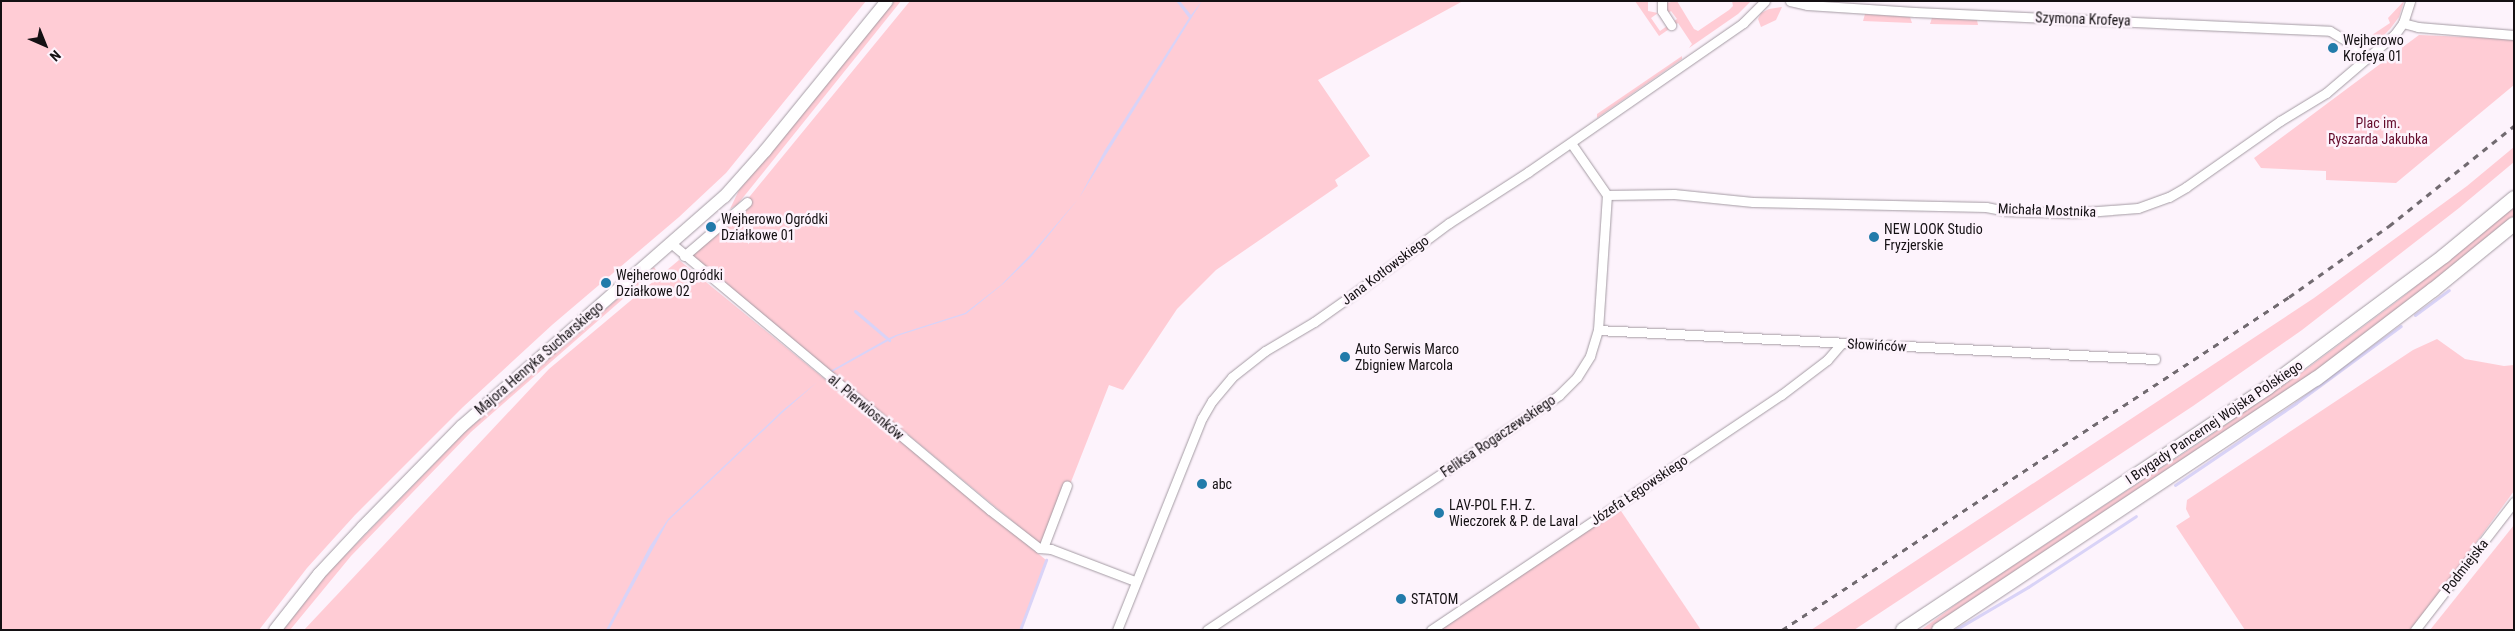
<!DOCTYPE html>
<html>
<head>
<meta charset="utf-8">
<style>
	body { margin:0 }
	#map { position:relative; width:2515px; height:631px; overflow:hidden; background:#fdf3fc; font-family:"Roboto Condensed",sans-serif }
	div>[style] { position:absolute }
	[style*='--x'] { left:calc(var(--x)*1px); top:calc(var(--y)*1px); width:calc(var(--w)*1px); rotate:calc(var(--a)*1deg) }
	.green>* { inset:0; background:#ffccd5 }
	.water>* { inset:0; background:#d9d3f7 }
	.stream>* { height:3px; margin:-1.5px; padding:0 1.5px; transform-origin:1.5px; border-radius:1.5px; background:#d9d3f7 }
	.roads { filter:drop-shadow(0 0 1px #a49ba3) drop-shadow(0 0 1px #a49ba3) }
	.street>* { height:9px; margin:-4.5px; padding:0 4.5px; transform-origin:4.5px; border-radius:4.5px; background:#fff }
	.secondary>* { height:12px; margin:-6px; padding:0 6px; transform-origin:6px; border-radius:6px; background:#fff }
	.primary>* { height:14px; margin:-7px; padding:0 7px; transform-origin:7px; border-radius:7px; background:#fff }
	.rail>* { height:3px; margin-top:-1.5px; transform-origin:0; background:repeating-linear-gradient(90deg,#716a70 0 6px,transparent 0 12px) }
	.dots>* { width:14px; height:14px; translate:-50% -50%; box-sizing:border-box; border:2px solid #fdf3fc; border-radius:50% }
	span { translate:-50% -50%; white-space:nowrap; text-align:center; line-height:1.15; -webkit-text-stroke:5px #fdf3fc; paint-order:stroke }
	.street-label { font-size:14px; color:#141013 }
	.poi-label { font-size:14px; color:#141013 }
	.left { translate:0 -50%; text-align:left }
	.park-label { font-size:14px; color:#650d2d }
	.frame { position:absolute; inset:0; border:2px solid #141013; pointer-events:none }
	.north { position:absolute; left:20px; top:20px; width:50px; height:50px; -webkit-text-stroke:4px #fdf3fc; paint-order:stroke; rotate:136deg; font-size:14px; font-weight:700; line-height:20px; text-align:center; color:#141013 }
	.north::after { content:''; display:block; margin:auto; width:18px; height:22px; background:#141013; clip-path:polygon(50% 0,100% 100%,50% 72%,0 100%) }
</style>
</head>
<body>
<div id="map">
	<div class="green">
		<div style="clip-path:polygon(1px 1px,866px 1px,726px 173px,679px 217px,552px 325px,463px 407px,355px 515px,307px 568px,259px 630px,1px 630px)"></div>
		<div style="clip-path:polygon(894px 1px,901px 1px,737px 205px,730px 209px,739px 190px)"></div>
		<div style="clip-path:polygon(910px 1px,1463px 1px,1318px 80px,1370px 156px,1335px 180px,1338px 186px,1216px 270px,1177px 309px,1123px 390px,1109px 385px,1069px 487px,1040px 544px,691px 255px,746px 201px)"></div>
		<div style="clip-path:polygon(1635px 1px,1648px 1px,1648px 11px,1658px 13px,1651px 18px,1660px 31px,1677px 19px,1671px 11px,1668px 13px,1666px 3px,1677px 1px,1694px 29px,1698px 31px,1729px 10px,1733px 6px,1732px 1px,1751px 1px,1738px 14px,1689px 48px,1692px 44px,1678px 23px,1659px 36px)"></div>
		<div style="clip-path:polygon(2404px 1px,2399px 17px,2390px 29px,2382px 37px,2373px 41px,2372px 35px,2390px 23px,2388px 18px)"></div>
		<div style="clip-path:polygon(1782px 7px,1776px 20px,1761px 27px,1758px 19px,1761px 13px,1769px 9px)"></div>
		<div style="clip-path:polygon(1865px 14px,1910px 17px,1912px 23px,1863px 21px)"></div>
		<div style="clip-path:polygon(1932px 18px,1977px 20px,1978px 25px,1930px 24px)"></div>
		<div style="clip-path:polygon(2419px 35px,2514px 39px,2514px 85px,2396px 183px,2326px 180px,2326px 171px,2261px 168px,2254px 158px)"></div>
		<div style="clip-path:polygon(1682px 56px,1682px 59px,1597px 118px,1597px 114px)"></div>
		<div style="clip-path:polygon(2514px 147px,2514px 162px,2459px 208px,2302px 330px,2193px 406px,1854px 630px,1811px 630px,2314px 298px,2467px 186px)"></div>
		<div style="clip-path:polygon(2514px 206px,2514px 218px,2356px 343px,2204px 450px,1931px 630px,1921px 630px,1967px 596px,2199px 443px,2301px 373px,2400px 299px)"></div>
		<div style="clip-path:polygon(679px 260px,1046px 560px,1020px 630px,304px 630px,549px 369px)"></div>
		<div style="clip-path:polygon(654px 267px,656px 270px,471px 432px,351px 556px,290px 630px,283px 630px,328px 573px,466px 431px)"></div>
		<div style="clip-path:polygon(2437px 339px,2465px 359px,2504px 366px,2514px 365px,2514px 491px,2412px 630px,2245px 630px,2176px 526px,2190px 517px,2186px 509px,2187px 500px,2413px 350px)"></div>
		<div style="clip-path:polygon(1619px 508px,1701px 630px,1438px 630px)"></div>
		<div style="clip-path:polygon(2514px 525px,2514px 630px,2430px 630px)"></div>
	</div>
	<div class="water">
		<div style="clip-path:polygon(1176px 1px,1180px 1px,1191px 15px,1202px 1px,1079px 198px,1031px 257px,1003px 284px,966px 314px,897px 336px,823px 377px,782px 413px,668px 521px,609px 630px,606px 630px,650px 546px,668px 519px,783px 410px,832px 370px,887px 339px,896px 335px,965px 313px,1001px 285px,1031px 254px,1079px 198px,1105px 150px,1189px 18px)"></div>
	</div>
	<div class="stream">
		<div style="--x:855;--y:311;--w:45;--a:40.5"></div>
		<div style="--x:2415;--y:315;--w:42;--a:-36.3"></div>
		<div style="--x:2175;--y:485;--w:146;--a:-34.1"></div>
		<div style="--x:2296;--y:403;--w:130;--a:-36.3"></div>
		<div style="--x:1020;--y:630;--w:75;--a:-69.6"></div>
		<div style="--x:1955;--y:630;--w:85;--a:-30.5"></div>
		<div style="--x:2028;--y:587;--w:129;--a:-33.3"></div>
	</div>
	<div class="roads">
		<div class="street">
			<div style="--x:1662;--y:1;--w:10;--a:90"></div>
			<div style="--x:1662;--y:11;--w:17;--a:57"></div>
			<div style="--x:1790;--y:1;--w:17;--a:13"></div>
			<div style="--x:1807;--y:5;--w:108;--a:3.7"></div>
			<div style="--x:1915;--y:12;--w:415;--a:2.6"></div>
			<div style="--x:2330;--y:31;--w:26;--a:31"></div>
			<div style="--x:2352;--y:44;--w:21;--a:43"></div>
			<div style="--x:2403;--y:23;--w:16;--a:15"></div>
			<div style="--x:2418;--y:27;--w:96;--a:4.8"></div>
			<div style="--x:1607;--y:195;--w:67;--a:-0.9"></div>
			<div style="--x:1674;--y:194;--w:79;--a:5.8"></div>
			<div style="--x:1753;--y:202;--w:233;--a:1.2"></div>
			<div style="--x:1986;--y:207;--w:20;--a:11"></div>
			<div style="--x:2006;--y:211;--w:66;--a:1.7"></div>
			<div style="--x:2072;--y:213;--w:66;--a:-4.3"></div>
			<div style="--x:2138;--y:208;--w:33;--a:-20"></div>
			<div style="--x:2169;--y:197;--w:20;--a:-30"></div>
			<div style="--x:2186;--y:187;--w:115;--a:-35.1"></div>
			<div style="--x:2280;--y:121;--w:54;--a:-31.3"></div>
			<div style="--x:2326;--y:93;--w:91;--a:-40.5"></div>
			<div style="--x:2395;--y:34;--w:14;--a:-54"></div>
			<div style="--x:2403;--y:23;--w:23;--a:-72"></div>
			<div style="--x:672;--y:244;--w:415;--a:39.9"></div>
			<div style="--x:990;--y:510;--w:62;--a:37.8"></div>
			<div style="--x:1039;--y:548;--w:12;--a:5"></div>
			<div style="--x:1051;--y:549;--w:90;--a:20.9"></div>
			<div style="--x:684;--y:256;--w:83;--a:-40.6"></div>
			<div style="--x:1598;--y:330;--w:558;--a:2.98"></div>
			<div style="--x:1043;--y:548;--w:67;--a:-69.1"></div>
			<div style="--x:1117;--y:630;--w:228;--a:-68.2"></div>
			<div style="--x:1202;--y:418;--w:20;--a:-60"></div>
			<div style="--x:1212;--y:401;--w:31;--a:-50"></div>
			<div style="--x:1232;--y:377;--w:42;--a:-38.2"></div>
			<div style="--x:1265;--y:351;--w:57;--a:-30.6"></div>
			<div style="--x:1314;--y:322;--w:50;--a:-35.3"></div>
			<div style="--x:1355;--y:293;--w:117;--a:-36.7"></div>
			<div style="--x:1449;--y:223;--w:94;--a:-32.8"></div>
			<div style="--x:1528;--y:172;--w:262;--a:-34.7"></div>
			<div style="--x:1743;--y:23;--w:31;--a:-45"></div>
			<div style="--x:1207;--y:630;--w:423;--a:-33.7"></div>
			<div style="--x:1559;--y:395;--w:25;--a:-45"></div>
			<div style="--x:1577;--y:377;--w:25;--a:-58"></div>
			<div style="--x:1590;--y:356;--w:27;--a:-73"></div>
			<div style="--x:1598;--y:330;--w:135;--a:-86.2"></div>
			<div style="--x:1607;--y:195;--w:63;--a:-124.7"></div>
			<div style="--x:1431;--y:630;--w:422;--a:-33.9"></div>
			<div style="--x:1781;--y:395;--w:58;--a:-37.3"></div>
			<div style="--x:1827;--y:360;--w:21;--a:-49"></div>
			<div style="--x:2415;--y:630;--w:162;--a:-52.3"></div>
		</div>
		<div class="secondary">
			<div style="--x:275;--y:630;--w:71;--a:-51.8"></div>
			<div style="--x:319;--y:574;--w:64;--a:-46.9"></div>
			<div style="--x:363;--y:527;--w:141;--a:-45.6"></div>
			<div style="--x:462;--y:426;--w:348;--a:-41.2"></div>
			<div style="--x:724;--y:197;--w:62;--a:-48.3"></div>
			<div style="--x:765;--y:151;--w:193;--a:-50.9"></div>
		</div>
		<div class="primary">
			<div style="--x:1903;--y:630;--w:437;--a:-33.6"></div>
			<div style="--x:2267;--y:388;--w:221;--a:-36.7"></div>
			<div style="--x:2444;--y:256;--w:91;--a:-39.6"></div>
			<div style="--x:1939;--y:630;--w:453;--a:-33.7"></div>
			<div style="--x:2316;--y:379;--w:147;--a:-37.3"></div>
			<div style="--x:2433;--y:290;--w:104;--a:-39.2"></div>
		</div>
	</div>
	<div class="rail">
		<div style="--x:1782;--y:630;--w:607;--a:-33.3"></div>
		<div style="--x:2289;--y:297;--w:123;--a:-35.4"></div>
		<div style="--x:2389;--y:226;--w:160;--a:-38.7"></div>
	</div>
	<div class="dots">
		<div style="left:2333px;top:48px;background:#227baa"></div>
		<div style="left:711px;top:227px;background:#227baa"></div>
		<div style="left:1874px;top:237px;background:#227baa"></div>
		<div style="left:606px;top:283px;background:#227baa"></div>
		<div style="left:1345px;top:357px;background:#227baa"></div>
		<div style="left:1202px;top:484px;background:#227baa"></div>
		<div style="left:1439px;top:513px;background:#227baa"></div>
		<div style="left:1401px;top:599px;background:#227baa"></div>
	</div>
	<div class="street-label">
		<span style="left:2083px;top:19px;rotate:2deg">Szymona Krofeya</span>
		<span style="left:2047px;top:210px;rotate:2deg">Michała Mostnika</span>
		<span style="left:1385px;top:270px;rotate:-37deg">Jana Kotłowskiego</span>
		<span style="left:1877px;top:345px;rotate:3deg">Słowińców</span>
		<span style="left:539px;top:358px;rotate:-41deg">Majora Henryka Sucharskiego</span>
		<span style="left:866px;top:407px;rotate:40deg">al. Pierwiosnków</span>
		<span style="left:2214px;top:422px;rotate:-34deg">I Brygady Pancernej Wojska Polskiego</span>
		<span style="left:1498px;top:436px;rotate:-34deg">Feliksa Rogaczewskiego</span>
		<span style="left:1639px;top:490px;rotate:-34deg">Józefa Łęgowskiego</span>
		<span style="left:2465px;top:566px;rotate:-52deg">Podmiejska</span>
	</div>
	<div class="poi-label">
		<span class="left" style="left:2343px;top:48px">Wejherowo<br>Krofeya 01</span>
		<span class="left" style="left:721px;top:227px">Wejherowo Ogródki<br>Działkowe 01</span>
		<span class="left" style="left:1884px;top:237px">NEW LOOK Studio<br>Fryzjerskie</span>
		<span class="left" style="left:616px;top:283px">Wejherowo Ogródki<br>Działkowe 02</span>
		<span class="left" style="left:1355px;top:357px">Auto Serwis Marco<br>Zbigniew Marcola</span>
		<span class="left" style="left:1212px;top:484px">abc</span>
		<span class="left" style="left:1449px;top:513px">LAV-POL F.H. Z.<br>Wieczorek &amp; P. de Laval</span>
		<span class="left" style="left:1411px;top:599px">STATOM</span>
	</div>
	<div class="park-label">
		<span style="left:2378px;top:131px">Plac im.<br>Ryszarda Jakubka</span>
	</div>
	<div class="frame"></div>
	<div class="north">N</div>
</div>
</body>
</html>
